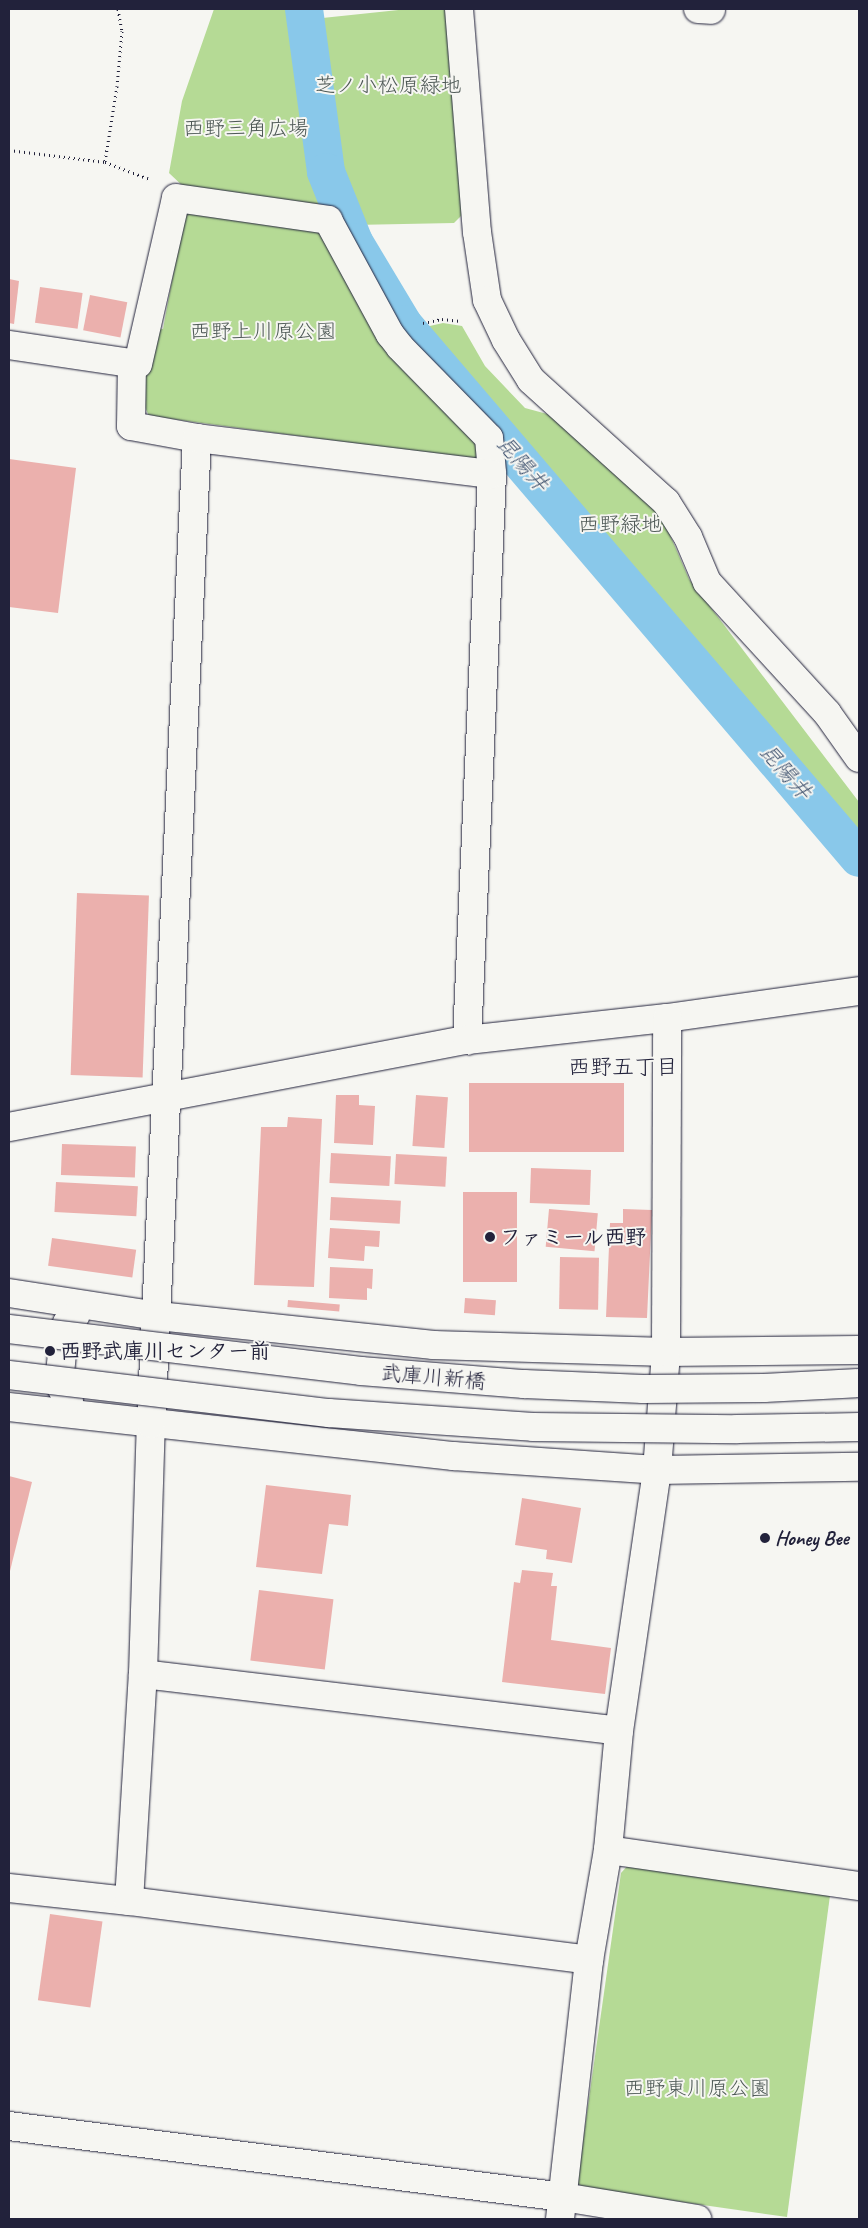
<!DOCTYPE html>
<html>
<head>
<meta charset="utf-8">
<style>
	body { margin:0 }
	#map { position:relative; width:868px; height:2228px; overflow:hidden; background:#f6f6f2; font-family:Caveat,"Klee One",sans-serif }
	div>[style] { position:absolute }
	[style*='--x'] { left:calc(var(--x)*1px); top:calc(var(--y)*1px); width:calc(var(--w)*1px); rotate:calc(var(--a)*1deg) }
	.green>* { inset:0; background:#b5da95 }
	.canal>* { height:38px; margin:-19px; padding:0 19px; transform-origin:19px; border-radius:19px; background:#89c8ea }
	.building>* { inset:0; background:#ebb0ad; transform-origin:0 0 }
	.path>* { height:3px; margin-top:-1.5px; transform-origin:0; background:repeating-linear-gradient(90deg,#22223b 0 1px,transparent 0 5px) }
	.roads { filter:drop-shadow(0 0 1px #22223b) drop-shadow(0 0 1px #22223b) }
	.minor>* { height:28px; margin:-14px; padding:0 14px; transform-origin:14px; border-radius:14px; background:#f6f6f2 }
	.bridges { filter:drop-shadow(0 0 1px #22223b) drop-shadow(0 0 1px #22223b) }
	.minor-bridge>* { height:28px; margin:-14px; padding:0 14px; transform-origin:14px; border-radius:14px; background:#f6f6f2 }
	.dots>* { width:14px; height:14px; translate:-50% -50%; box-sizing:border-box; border:2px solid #f6f6f2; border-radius:50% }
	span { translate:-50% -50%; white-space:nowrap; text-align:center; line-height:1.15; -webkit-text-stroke:4px #f6f6f2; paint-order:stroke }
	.park-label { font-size:21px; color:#4e5956 }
	.poi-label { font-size:21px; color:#22223b; font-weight:700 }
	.left { translate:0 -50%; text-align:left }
	.street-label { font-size:21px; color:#22223b }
	.water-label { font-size:22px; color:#415470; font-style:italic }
	.neighbourhood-label { font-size:22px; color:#22223b }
	.frame { position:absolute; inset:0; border:10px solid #22223b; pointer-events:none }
</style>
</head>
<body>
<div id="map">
	<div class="green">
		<div style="clip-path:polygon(214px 9px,300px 9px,318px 165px,337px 208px,187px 190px,169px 173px,182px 101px)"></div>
		<div style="clip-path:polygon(408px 9px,449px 9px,467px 210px,454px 223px,353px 225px,331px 169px,313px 19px)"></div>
		<div style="clip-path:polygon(195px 209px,316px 224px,485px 441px,477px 460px,149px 416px,135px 385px,151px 327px,163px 329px,184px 215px)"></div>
		<div style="clip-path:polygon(443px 323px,462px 326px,485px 366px,525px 408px,562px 418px,655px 500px,689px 579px,859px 802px,859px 877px,827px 841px,413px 341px,412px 330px)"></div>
		<div style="clip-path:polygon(630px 1863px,831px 1888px,787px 2217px,584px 2188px,577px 2183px,621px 1873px)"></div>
	</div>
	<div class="canal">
		<div style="--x:304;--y:9;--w:164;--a:82.3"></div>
		<div style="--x:326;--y:172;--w:75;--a:68.2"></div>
		<div style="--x:354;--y:242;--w:96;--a:59.1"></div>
		<div style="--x:403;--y:324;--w:702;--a:49.5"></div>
	</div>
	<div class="building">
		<div style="clip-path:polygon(9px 279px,19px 281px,14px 324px,9px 323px)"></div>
		<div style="left:40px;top:287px;width:43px;height:36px;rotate:8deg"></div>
		<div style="left:90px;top:295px;width:38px;height:36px;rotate:11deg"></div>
		<div style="clip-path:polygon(9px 459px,76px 468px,58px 613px,9px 607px)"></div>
		<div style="left:77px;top:893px;width:72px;height:182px;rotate:2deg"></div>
		<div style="left:469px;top:1083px;width:155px;height:69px"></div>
		<div style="clip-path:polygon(336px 1095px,359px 1095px,359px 1105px,375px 1106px,373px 1145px,334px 1143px)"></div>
		<div style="left:416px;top:1095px;width:32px;height:51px;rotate:4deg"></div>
		<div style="clip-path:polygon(288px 1117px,322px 1119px,314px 1287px,254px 1285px,261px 1127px,287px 1127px)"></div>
		<div style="left:62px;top:1144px;width:74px;height:31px;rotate:2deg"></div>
		<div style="left:331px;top:1153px;width:60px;height:30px;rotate:3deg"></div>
		<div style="left:396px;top:1154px;width:51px;height:30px;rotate:3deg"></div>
		<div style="left:531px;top:1168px;width:60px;height:35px;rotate:2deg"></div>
		<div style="left:56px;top:1182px;width:82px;height:30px;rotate:3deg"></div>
		<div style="left:463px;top:1192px;width:54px;height:90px"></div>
		<div style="left:331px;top:1197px;width:70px;height:23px;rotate:3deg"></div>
		<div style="left:549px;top:1209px;width:49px;height:38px;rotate:5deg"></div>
		<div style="clip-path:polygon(623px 1209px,652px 1210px,647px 1318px,606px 1317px,610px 1223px,623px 1223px)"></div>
		<div style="clip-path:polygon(330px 1228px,380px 1231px,379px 1247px,365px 1246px,364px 1261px,328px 1258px)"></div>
		<div style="left:52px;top:1238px;width:85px;height:28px;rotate:8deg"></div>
		<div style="left:560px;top:1257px;width:39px;height:52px;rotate:1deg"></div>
		<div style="clip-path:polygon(330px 1267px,373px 1269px,372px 1289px,367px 1288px,367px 1300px,329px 1298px)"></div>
		<div style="left:465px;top:1298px;width:31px;height:15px;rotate:4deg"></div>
		<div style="left:288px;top:1300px;width:52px;height:7px;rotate:5deg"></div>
		<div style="clip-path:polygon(9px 1476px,32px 1482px,9px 1575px)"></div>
		<div style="clip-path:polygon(266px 1485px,351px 1495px,348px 1526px,329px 1524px,322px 1574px,256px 1567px)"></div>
		<div style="clip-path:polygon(522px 1498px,581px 1508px,572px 1563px,546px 1559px,547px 1550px,515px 1545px)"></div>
		<div style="clip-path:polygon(522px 1570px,553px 1573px,551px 1586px,557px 1586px,551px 1640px,611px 1648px,605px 1694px,502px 1682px,514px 1582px,520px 1583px)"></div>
		<div style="left:259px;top:1590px;width:75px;height:71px;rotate:7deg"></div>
		<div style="left:50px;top:1914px;width:53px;height:87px;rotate:8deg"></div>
	</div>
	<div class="path">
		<div style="--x:118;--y:9;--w:22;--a:80"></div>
		<div style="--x:122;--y:31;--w:55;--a:95.2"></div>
		<div style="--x:117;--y:86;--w:77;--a:99"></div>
		<div style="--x:105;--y:162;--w:47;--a:21.1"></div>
		<div style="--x:9;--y:150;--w:97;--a:7.1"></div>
		<div style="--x:423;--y:323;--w:19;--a:-12"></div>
		<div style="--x:442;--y:319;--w:19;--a:6"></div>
	</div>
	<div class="roads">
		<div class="minor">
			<div style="--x:459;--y:9;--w:224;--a:85.4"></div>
			<div style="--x:477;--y:232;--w:69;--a:81.6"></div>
			<div style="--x:487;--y:300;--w:44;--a:64.6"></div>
			<div style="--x:506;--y:340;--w:47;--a:58"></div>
			<div style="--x:531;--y:380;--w:182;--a:42.1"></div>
			<div style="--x:666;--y:502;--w:41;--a:57.8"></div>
			<div style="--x:688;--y:537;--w:49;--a:67.1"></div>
			<div style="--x:707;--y:582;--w:178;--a:47.5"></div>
			<div style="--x:827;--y:713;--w:55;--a:54.6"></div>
			<div style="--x:698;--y:9;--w:13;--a:4"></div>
			<div style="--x:9;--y:345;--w:130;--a:8.4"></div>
			<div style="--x:138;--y:364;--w:170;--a:-77.1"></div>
			<div style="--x:176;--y:198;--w:154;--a:8.2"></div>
			<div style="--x:328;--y:220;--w:130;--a:61.5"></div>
			<div style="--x:390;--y:334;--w:16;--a:52"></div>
			<div style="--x:400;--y:347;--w:127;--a:45.6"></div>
			<div style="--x:489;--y:438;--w:36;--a:85"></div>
			<div style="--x:492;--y:474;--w:567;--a:92.53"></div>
			<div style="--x:132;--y:363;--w:63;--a:90.9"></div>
			<div style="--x:131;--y:426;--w:67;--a:10.3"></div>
			<div style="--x:9;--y:1127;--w:466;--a:-10.8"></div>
			<div style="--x:467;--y:1040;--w:201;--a:-6.3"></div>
			<div style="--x:667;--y:1018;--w:194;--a:-8"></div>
			<div style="--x:9;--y:1293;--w:151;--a:8.8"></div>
			<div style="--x:158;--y:1316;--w:277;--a:6"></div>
			<div style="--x:433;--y:1345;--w:233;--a:1.7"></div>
			<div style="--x:666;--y:1352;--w:193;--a:-0.6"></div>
			<div style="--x:69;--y:1401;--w:20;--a:-120"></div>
			<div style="--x:59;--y:1384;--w:51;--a:-84.4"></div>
			<div style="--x:64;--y:1333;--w:10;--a:-73"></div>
			<div style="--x:67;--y:1323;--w:11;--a:-41"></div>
			<div style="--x:9;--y:1407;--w:447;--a:6.3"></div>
			<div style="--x:453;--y:1456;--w:204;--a:3.9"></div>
			<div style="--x:657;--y:1470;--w:202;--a:-0.9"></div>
			<div style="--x:143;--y:1674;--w:479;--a:6.8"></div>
			<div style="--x:608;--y:1850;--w:254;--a:8.2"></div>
			<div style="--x:9;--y:1888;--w:121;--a:6.2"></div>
			<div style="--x:129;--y:1901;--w:464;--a:7.3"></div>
			<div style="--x:129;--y:1901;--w:227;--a:-86.5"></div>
			<div style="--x:143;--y:1674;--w:250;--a:-88.2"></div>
			<div style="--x:151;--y:1424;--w:987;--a:-87.33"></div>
			<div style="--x:197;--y:438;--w:297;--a:7"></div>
			<div style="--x:9;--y:2126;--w:559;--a:7.3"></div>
			<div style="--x:563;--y:2197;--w:136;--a:9.3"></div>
			<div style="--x:560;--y:2219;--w:261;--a:-83.6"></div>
			<div style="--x:589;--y:1960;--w:112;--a:-80.2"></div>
			<div style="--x:608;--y:1850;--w:120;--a:-84.7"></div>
			<div style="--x:619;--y:1731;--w:264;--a:-81.7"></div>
			<div style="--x:657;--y:1470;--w:118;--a:-85.6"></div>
			<div style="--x:666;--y:1352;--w:334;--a:-89.8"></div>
		</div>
	</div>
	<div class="bridges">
		<div class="minor-bridge">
			<div style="--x:9;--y:1329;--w:354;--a:6.8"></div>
			<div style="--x:361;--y:1371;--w:164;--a:4.6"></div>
			<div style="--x:524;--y:1384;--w:119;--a:2.4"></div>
			<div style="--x:643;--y:1389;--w:121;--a:-0.5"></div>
			<div style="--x:764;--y:1388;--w:95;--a:-3"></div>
			<div style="--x:9;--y:1375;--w:322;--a:6.8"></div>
			<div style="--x:329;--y:1413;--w:204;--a:3.9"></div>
			<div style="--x:533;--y:1427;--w:204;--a:0.6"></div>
			<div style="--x:737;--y:1429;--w:122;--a:-0.9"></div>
		</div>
	</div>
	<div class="dots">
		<div style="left:490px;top:1237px;background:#22223b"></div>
		<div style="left:50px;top:1351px;background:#22223b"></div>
		<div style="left:765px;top:1538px;background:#22223b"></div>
	</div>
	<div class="park-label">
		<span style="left:388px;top:85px">芝ノ小松原緑地</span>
		<span style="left:246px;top:128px">西野三角広場</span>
		<span style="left:263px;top:331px">西野上川原公園</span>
		<span style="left:620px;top:524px">西野緑地</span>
		<span style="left:697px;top:2088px">西野東川原公園</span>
	</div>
	<div class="poi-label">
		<span class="left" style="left:500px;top:1237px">ファミール西野</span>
		<span class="left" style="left:60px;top:1351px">西野武庫川センター前</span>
		<span class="left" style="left:775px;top:1538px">Honey Bee</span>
	</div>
	<div class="street-label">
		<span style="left:433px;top:1377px;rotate:5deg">武庫川新橋</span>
	</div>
	<div class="water-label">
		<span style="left:522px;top:464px;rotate:49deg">昆陽井</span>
		<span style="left:785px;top:772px;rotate:49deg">昆陽井</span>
	</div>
	<div class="neighbourhood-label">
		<span style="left:623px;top:1068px">西野五丁目</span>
	</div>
	<div class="frame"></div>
</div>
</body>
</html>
